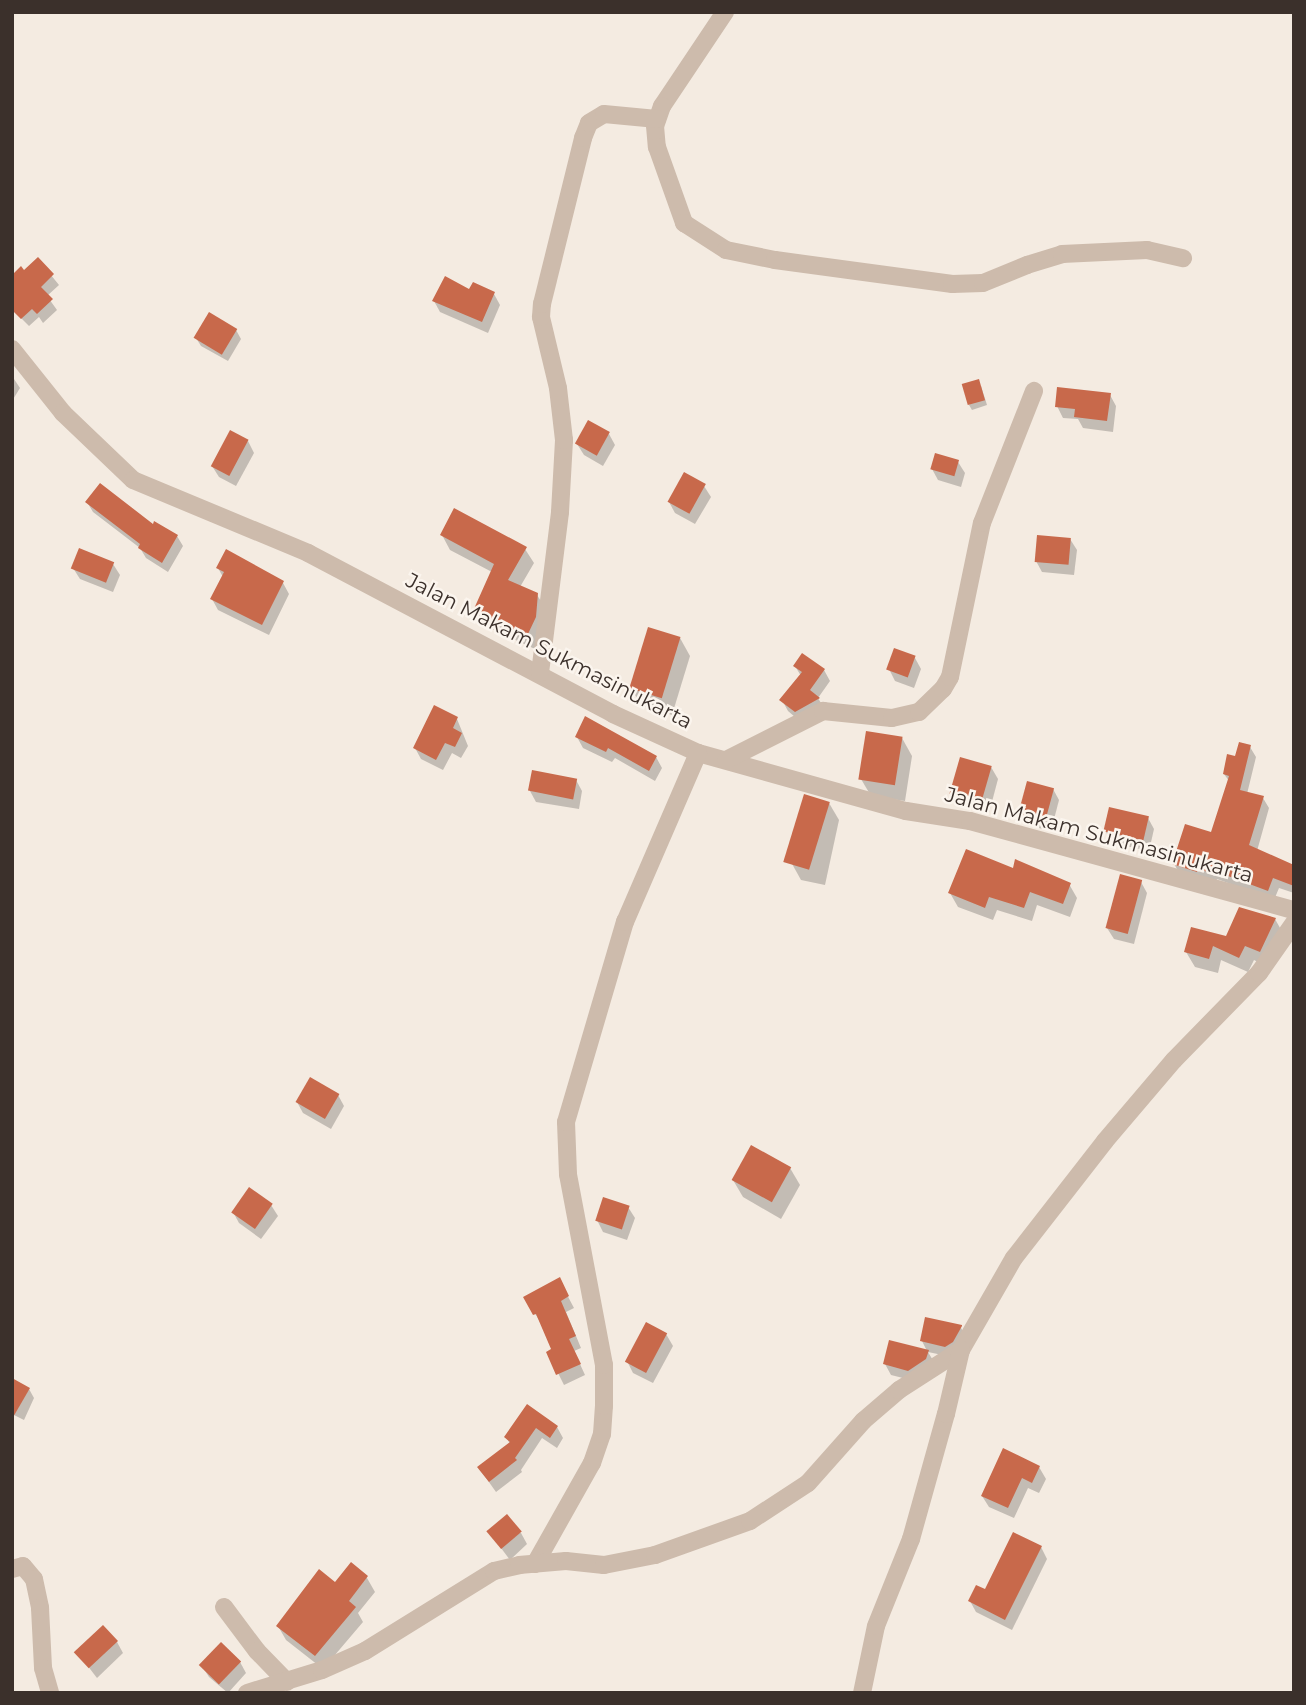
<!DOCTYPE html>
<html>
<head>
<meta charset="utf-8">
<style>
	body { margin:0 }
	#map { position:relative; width:1306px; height:1705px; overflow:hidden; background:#f4ebe1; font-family:Montserrat,sans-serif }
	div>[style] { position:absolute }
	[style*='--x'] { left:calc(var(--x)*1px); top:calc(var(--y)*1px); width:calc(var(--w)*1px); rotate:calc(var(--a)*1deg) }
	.shadow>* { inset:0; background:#0003 }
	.building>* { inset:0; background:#c8694b; transform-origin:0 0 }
	.minor>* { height:18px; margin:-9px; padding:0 9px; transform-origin:9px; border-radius:9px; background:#cdbbac }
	span { translate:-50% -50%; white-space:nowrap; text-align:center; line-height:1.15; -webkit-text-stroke:5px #fbf5ee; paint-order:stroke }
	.street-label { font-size:21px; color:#3b302b }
	.frame { position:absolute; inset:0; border:14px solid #3b302b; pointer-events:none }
</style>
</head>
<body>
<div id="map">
	<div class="shadow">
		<div style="clip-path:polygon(38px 259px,59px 285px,47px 296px,57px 310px,43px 323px,39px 317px,29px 326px,12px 309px,24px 272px)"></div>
		<div style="clip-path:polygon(470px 291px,494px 294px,500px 305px,488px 333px,440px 312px,434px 301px)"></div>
		<div style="clip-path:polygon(236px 330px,241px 339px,228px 361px,201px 346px,196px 338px)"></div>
		<div style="clip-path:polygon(12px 376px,20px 388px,12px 401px)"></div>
		<div style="clip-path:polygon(981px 386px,987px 405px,972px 410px,969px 405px)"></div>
		<div style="clip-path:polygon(1110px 395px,1116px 406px,1113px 432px,1083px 428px,1078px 419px,1063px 418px,1057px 406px)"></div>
		<div style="clip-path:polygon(609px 434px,615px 445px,603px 466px,584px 455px,577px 444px)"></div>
		<div style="clip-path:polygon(248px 441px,254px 453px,236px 486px,219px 477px,212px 466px)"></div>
		<div style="clip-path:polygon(958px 462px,965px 473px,961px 487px,938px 480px,932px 469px)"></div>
		<div style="clip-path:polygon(704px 486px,711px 497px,695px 524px,675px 513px,669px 502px)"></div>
		<div style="clip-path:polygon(87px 502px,177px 536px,183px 546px,168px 572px,146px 558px,140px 548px,93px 512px)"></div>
		<div style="clip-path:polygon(442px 535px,525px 549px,534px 563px,520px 587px,537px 595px,546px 609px,535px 649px,483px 625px,475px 611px,492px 572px,450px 550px)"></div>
		<div style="clip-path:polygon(1070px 539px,1077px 550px,1074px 575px,1042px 572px,1036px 561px)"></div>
		<div style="clip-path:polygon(113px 564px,120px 575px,113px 592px,80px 579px,73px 568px)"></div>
		<div style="clip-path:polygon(218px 568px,283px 583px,289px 594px,269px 635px,218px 610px,212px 599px,223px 577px)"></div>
		<div style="clip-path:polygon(680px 638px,690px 656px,672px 715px,641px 705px,631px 688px)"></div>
		<div style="clip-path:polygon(915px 658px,921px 669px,914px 688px,895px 681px,889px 669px)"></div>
		<div style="clip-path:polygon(795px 666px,824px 670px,830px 681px,818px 698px,825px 710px,802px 723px,788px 711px,782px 700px,801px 676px)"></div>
		<div style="clip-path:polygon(457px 719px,468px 746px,461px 758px,452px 753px,443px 770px,421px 759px,415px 748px)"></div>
		<div style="clip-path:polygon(577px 737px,656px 757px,662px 768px,655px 781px,615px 758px,612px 762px,583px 748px)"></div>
		<div style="clip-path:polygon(902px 738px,912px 756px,905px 801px,871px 796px,861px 779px)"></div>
		<div style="clip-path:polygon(1250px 747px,1256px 757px,1247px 794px,1263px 798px,1269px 808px,1257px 851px,1294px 866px,1294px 893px,1279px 888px,1274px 900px,1217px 879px,1216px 882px,1180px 874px,1174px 864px,1212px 834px,1229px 781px,1224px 774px,1236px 758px)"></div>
		<div style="clip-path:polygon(991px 767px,998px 779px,989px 813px,958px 805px,952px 794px)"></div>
		<div style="clip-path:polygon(576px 780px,582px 791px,579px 809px,536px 802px,530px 791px)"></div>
		<div style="clip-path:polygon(1053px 789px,1059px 800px,1051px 831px,1027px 825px,1021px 814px)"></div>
		<div style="clip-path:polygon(829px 803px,839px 820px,825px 885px,801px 880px,791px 862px)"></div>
		<div style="clip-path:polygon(1148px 818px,1154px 829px,1149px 851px,1112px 843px,1106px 832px)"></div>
		<div style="clip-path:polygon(1017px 862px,1069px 884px,1077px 898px,1070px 917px,1037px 905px,1032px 921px,997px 910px,993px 920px,958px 907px,950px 893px,1014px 870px)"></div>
		<div style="clip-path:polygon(1141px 882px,1147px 893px,1134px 944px,1114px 939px,1107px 928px)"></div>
		<div style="clip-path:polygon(1275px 919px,1284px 935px,1268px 967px,1254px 960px,1248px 972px,1221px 960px,1218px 973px,1195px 967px,1186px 952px)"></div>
		<div style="clip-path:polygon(338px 1095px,344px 1106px,331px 1129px,303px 1113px,297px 1102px)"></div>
		<div style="clip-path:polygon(790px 1168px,800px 1185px,781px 1219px,743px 1197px,733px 1180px)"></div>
		<div style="clip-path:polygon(271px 1205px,278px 1216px,261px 1239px,239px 1223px,233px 1212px)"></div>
		<div style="clip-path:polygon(628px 1207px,635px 1218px,627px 1240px,603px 1232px,597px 1220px)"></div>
		<div style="clip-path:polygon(565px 1291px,574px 1308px,566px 1312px,581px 1348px,574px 1351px,585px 1375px,564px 1385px,548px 1353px,553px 1350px,542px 1325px,525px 1297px)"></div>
		<div style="clip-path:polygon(961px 1328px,967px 1338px,952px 1357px,928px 1352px,934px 1362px,915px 1381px,891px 1375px,885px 1364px,927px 1351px,922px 1341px)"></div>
		<div style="clip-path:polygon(666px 1334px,673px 1346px,653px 1383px,633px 1373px,627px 1361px)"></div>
		<div style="clip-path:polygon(29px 1389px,34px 1398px,24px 1420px,12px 1414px)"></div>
		<div style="clip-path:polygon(527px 1406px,557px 1427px,563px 1438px,557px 1448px,542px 1438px,521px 1470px,522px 1472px,496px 1492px,479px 1468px,510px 1444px,506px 1437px)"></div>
		<div style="clip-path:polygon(1039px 1467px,1046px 1479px,1039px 1493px,1028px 1488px,1014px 1518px,989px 1507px,982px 1496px)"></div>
		<div style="clip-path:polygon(489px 1532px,521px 1533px,527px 1544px,510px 1560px)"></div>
		<div style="clip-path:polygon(1041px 1547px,1047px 1559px,1012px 1630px,976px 1612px,970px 1601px)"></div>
		<div style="clip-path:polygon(351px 1565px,367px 1578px,375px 1592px,358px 1613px,363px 1622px,323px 1669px,286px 1640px,278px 1626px,336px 1584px)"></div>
		<div style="clip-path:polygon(117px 1642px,123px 1653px,97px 1678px,77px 1652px)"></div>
		<div style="clip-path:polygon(240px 1662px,246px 1673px,228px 1693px,209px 1677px,202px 1666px)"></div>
	</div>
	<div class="building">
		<div style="clip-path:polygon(38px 257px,54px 274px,41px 287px,53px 299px,37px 314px,32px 309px,21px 319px,12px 310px,12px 275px,21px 266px,24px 270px)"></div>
		<div style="clip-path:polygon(445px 276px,469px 289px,473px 282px,495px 292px,482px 322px,432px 301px)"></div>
		<div style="left:209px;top:312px;width:33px;height:30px;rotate:31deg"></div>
		<div style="left:979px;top:379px;width:22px;height:18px;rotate:74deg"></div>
		<div style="clip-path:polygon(1057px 387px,1111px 393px,1107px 421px,1074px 417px,1075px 409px,1055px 407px)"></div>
		<div style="left:588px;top:420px;width:25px;height:27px;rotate:29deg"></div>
		<div style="left:230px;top:430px;width:21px;height:41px;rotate:28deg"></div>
		<div style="left:935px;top:453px;width:25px;height:17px;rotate:16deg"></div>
		<div style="left:684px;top:472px;width:25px;height:34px;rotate:29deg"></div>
		<div style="clip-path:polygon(100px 483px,153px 524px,154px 521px,178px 535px,162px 563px,138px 548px,140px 544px,85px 502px)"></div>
		<div style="clip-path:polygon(454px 508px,527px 547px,508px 580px,538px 593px,536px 617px,527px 636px,473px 611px,494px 564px,440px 535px)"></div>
		<div style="left:1037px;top:535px;width:34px;height:27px;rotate:5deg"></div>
		<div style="left:79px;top:548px;width:38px;height:22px;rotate:22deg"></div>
		<div style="clip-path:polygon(226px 549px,284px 581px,262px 625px,210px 599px,224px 572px,216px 568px)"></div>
		<div style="left:648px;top:627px;width:34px;height:64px;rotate:17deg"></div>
		<div style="left:894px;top:648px;width:23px;height:23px;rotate:20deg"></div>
		<div style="clip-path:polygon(802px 653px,825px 669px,810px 690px,820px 698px,795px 712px,779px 700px,802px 672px,793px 666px)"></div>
		<div style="clip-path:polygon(434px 705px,458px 717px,453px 728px,462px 733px,455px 747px,445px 743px,436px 760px,413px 748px)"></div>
		<div style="clip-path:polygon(585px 716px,657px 756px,649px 771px,608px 748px,606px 752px,575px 737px)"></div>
		<div style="left:866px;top:731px;width:37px;height:49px;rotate:9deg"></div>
		<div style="clip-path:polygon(1239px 742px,1251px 745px,1240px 790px,1264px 796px,1249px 845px,1294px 865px,1294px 886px,1273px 878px,1268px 891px,1212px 870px,1211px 873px,1198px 869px,1197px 872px,1172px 864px,1185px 824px,1211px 832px,1229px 776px,1223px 774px,1227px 754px,1235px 756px)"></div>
		<div style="left:960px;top:757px;width:33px;height:38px;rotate:16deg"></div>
		<div style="left:532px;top:770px;width:46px;height:21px;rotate:11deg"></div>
		<div style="left:1027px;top:781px;width:28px;height:34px;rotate:15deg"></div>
		<div style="left:804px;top:794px;width:27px;height:71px;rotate:17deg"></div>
		<div style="left:1109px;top:807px;width:41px;height:25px;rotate:13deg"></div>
		<div style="clip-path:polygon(966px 849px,1013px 868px,1015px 859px,1071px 883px,1063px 904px,1030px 892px,1024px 908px,989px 897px,985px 908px,948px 893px)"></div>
		<div style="left:1120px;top:874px;width:23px;height:56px;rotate:15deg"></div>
		<div style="clip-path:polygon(1239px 907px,1276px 918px,1260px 952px,1245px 946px,1239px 958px,1213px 946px,1209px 959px,1184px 952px,1191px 927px,1226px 936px)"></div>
		<div style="left:310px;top:1077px;width:34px;height:29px;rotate:30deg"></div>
		<div style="left:751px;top:1145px;width:46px;height:40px;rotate:29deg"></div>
		<div style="left:249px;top:1187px;width:29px;height:31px;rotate:35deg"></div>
		<div style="left:603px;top:1197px;width:28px;height:25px;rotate:18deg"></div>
		<div style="clip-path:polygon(560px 1277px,569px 1296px,561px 1301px,576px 1336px,569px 1339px,581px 1364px,556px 1375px,546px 1352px,551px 1349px,536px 1314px,533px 1315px,523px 1297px)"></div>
		<div style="clip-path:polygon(925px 1317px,962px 1325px,962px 1326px,953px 1342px,945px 1347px,920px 1341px)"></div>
		<div style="left:646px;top:1322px;width:24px;height:45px;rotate:28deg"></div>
		<div style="clip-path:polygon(889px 1340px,929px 1350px,926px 1359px,908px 1371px,883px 1364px)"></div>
		<div style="clip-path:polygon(12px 1378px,30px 1388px,12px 1419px)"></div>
		<div style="clip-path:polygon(527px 1404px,558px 1426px,550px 1438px,536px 1428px,515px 1458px,517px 1460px,489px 1482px,477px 1467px,510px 1442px,504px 1437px)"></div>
		<div style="clip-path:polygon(1003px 1448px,1040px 1466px,1032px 1483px,1022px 1478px,1008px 1508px,981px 1496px)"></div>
		<div style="left:507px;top:1514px;width:23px;height:27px;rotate:50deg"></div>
		<div style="clip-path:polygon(1013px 1532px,1042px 1546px,1005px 1620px,968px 1601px,976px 1585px,985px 1589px)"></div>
		<div style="clip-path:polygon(351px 1562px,368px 1576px,349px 1601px,356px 1607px,315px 1656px,276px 1626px,319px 1569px,335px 1582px)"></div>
		<div style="left:103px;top:1625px;width:22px;height:40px;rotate:47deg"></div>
		<div style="left:221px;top:1642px;width:28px;height:32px;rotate:44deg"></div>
	</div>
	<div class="minor">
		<div style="--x:725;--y:12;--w:113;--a:123.8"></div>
		<div style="--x:662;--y:106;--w:21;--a:109"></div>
		<div style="--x:655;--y:126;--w:21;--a:85"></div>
		<div style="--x:657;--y:147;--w:81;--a:70.4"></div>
		<div style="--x:684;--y:223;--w:50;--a:32.7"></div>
		<div style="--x:726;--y:250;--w:50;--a:11.5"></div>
		<div style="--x:775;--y:260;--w:179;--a:7.7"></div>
		<div style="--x:952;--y:284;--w:31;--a:-2"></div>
		<div style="--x:983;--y:283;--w:48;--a:-22.2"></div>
		<div style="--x:1027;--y:265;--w:37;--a:-17"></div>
		<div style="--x:1062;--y:254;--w:85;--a:-2.7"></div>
		<div style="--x:1147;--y:250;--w:37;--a:13"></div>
		<div style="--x:12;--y:349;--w:82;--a:51.4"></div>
		<div style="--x:63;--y:413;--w:97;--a:43.7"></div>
		<div style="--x:133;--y:480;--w:190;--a:22.6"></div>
		<div style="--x:308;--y:553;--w:345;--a:27.8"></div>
		<div style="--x:613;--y:714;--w:94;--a:24.6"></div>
		<div style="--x:698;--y:753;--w:216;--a:15.6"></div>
		<div style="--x:906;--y:811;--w:65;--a:8.9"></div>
		<div style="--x:970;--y:821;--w:336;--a:15.4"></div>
		<div style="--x:540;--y:673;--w:162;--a:-82.9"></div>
		<div style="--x:560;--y:512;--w:72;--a:-86.8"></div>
		<div style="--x:564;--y:440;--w:52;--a:-96.6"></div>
		<div style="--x:558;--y:388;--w:73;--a:-103.5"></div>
		<div style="--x:541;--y:317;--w:13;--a:-86"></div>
		<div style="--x:542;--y:304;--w:171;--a:-76.1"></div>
		<div style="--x:583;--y:138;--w:16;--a:-68"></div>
		<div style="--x:589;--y:123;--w:17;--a:-31"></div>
		<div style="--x:604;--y:114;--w:53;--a:5.4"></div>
		<div style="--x:726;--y:760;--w:109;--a:-26.8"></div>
		<div style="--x:823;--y:711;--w:69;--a:5.8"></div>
		<div style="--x:892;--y:718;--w:28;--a:-13"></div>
		<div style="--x:919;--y:712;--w:33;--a:-44"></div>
		<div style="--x:943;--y:689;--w:14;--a:-60"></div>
		<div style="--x:950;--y:677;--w:157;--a:-78.3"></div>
		<div style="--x:982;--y:523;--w:142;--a:-68.5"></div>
		<div style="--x:535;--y:1564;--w:116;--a:-60.6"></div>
		<div style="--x:592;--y:1463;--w:31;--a:-71"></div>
		<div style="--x:602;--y:1434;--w:28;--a:-86"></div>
		<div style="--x:604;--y:1406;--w:41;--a:-90"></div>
		<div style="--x:604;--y:1365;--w:194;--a:-100.7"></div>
		<div style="--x:568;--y:1174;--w:52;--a:-92.2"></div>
		<div style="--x:566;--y:1122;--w:209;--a:-73.6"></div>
		<div style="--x:625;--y:922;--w:184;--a:-66.6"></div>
		<div style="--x:12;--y:1569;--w:11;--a:-15"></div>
		<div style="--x:23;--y:1566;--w:17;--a:50"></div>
		<div style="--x:34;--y:1579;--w:30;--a:78"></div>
		<div style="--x:40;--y:1608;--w:60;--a:87.1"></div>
		<div style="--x:43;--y:1668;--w:26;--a:74"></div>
		<div style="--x:224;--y:1607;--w:55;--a:53.1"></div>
		<div style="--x:257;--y:1651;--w:43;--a:45.9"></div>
		<div style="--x:247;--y:1693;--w:78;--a:-17"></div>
		<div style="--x:322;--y:1670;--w:47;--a:-23.8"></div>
		<div style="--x:365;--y:1651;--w:152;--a:-31.8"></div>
		<div style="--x:494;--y:1571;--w:26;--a:-13"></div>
		<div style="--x:519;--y:1565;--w:47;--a:-4.9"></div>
		<div style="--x:566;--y:1561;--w:38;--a:6"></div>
		<div style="--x:604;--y:1565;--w:52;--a:-11.1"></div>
		<div style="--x:655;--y:1555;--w:101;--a:-19.7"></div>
		<div style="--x:750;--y:1521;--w:69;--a:-33.2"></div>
		<div style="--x:808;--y:1483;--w:83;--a:-48.4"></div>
		<div style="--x:863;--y:1421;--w:48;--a:-40.7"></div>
		<div style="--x:899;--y:1390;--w:74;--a:-32.8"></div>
		<div style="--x:961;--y:1350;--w:106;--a:-60.1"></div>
		<div style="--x:1014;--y:1258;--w:148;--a:-52.1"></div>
		<div style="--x:1105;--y:1141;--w:106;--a:-49.6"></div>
		<div style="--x:1174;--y:1060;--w:122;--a:-45.7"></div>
		<div style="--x:1259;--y:973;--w:61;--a:-55"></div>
		<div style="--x:862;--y:1693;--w:68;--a:-78.2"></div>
		<div style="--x:876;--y:1626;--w:94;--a:-68.1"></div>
		<div style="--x:911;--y:1539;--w:130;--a:-74.4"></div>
		<div style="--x:946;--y:1414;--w:66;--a:-76.8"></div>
	</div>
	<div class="street-label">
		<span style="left:549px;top:651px;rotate:27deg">Jalan Makam Sukmasinukarta</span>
		<span style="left:1099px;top:835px;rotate:15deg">Jalan Makam Sukmasinukarta</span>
	</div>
	<div class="frame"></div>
</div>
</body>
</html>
